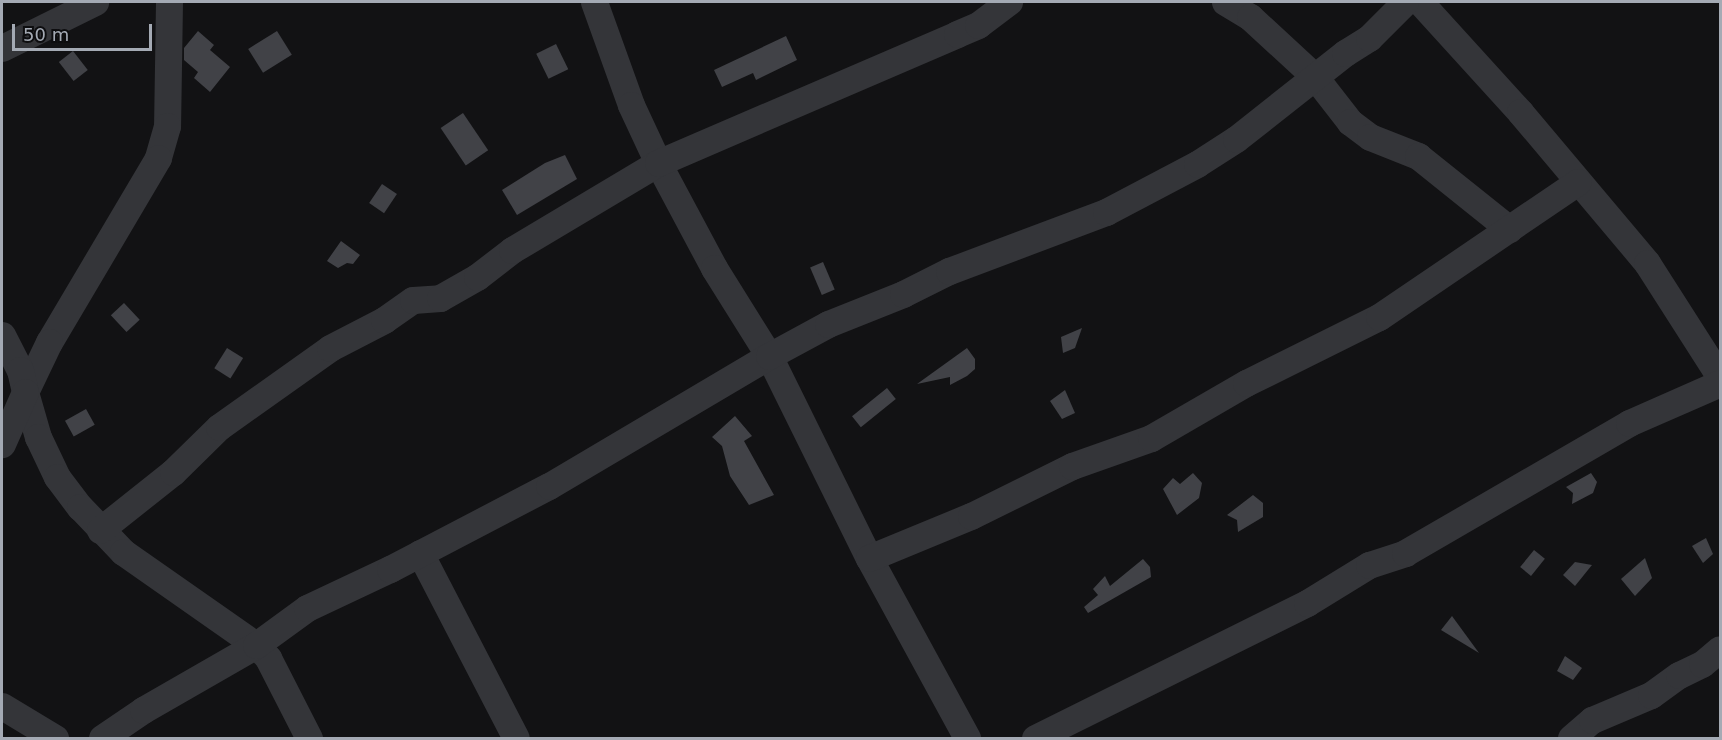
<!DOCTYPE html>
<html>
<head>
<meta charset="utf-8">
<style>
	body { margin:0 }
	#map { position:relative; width:1722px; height:740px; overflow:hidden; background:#121214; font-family:"DejaVu Sans",sans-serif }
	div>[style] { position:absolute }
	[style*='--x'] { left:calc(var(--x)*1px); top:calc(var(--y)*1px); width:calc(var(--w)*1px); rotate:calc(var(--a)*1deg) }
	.building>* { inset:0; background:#414247; transform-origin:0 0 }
	.minor>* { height:27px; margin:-13.5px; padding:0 13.5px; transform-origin:13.5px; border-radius:13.5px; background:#343539 }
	span { translate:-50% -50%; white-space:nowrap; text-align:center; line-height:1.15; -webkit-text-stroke:5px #0d0d0f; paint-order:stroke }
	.frame { position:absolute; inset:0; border:3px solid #a4aab4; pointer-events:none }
	.scale { position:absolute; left:12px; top:24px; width:140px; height:27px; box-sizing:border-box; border:3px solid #a4aab4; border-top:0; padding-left:8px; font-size:18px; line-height:21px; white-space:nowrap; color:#a4aab4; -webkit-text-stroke:4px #0d0d0f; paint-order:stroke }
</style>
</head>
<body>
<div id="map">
	<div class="building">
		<div style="clip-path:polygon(198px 31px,214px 45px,210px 50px,230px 67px,210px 92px,194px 78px,198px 72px,184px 60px,184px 48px)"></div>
		<div style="left:277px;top:31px;width:28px;height:34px;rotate:58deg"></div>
		<div style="clip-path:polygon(786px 36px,797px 60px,756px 80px,753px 73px,722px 87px,714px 70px)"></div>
		<div style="left:556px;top:44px;width:28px;height:22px;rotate:64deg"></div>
		<div style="left:73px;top:51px;width:24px;height:18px;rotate:52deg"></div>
		<div style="left:463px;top:113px;width:45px;height:27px;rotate:56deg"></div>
		<div style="clip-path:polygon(565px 155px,577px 179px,517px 215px,502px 190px,545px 163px)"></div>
		<div style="left:382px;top:184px;width:18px;height:23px;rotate:34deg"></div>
		<div style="clip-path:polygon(341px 241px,360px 255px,353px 264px,347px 263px,338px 268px,327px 261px)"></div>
		<div style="left:823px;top:262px;width:30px;height:14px;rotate:67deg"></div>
		<div style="left:124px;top:303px;width:23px;height:18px;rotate:47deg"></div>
		<div style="clip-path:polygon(1082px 328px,1075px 348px,1063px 353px,1061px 337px)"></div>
		<div style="left:227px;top:348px;width:19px;height:24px;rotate:32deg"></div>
		<div style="clip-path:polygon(967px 348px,975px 359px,975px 369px,967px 376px,950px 385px,950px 377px,917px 384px)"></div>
		<div style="left:887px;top:388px;width:14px;height:45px;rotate:51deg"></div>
		<div style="clip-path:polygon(1065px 390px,1075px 413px,1062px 419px,1050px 401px)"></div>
		<div style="left:86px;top:409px;width:18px;height:24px;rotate:61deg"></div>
		<div style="clip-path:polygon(735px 416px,752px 436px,744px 441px,774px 495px,749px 505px,730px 476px,722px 446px,712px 437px)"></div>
		<div style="clip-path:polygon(1193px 473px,1202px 483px,1199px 498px,1177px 515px,1163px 489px,1173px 478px,1180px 484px)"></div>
		<div style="clip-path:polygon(1591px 473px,1597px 482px,1593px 493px,1572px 504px,1573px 493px,1566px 487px)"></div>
		<div style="clip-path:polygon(1253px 495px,1263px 503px,1263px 517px,1238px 532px,1237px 520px,1227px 515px)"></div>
		<div style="clip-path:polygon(1706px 538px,1713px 554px,1703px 563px,1692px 546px)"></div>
		<div style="left:1534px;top:550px;width:14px;height:22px;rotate:39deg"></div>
		<div style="clip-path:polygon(1645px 558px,1652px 578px,1635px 596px,1621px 579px)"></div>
		<div style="clip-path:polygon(1143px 559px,1150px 567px,1151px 577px,1088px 613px,1084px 607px,1098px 595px,1093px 589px,1105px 576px,1110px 586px)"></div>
		<div style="clip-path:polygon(1575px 562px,1592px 565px,1575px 586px,1563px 575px)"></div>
		<div style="clip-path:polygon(1452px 616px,1479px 653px,1441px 630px)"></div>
		<div style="clip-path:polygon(1565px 656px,1582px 668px,1573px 680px,1557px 671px)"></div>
	</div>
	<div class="minor">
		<div style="--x:169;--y:2;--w:124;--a:90.9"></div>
		<div style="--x:167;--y:126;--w:33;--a:106"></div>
		<div style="--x:158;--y:158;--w:214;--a:120.6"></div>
		<div style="--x:49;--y:342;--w:55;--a:115.6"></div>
		<div style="--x:25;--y:392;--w:47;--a:73.9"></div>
		<div style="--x:38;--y:437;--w:44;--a:64.6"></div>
		<div style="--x:57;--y:477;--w:38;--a:53"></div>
		<div style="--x:80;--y:507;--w:62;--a:46.3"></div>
		<div style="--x:123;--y:552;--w:162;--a:35"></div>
		<div style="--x:256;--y:645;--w:18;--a:47"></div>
		<div style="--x:268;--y:658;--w:90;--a:62.9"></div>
		<div style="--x:594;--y:2;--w:109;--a:70.2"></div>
		<div style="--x:631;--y:105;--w:64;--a:65"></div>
		<div style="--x:658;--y:163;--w:119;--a:61.9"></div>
		<div style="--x:714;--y:268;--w:104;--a:58"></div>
		<div style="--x:769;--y:356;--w:225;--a:63.7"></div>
		<div style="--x:869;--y:558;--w:205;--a:61.4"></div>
		<div style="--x:1225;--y:2;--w:29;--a:31"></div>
		<div style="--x:1250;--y:17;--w:88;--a:42.7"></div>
		<div style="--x:1315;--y:77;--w:57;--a:52.1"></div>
		<div style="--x:1350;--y:122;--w:25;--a:37"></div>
		<div style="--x:1370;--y:137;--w:52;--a:21.6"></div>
		<div style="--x:1418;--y:156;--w:117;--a:38.7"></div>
		<div style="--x:1420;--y:2;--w:149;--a:47.7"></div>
		<div style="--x:1520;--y:112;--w:197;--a:49.9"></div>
		<div style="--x:1647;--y:263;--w:135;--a:57.4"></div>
		<div style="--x:2;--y:48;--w:104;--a:-26.3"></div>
		<div style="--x:2;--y:335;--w:39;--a:63"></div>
		<div style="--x:20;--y:370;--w:23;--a:77"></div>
		<div style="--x:25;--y:392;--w:57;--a:113.9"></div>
		<div style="--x:100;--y:530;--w:93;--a:-38.5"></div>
		<div style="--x:173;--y:472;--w:64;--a:-44.4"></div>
		<div style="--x:219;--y:427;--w:136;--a:-35.4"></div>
		<div style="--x:330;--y:348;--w:61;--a:-27.4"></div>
		<div style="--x:384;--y:320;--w:35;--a:-35"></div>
		<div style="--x:413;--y:300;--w:27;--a:-4"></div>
		<div style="--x:440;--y:298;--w:43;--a:-29.6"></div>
		<div style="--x:477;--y:277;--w:44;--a:-37.6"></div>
		<div style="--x:512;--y:250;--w:170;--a:-30.8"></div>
		<div style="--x:658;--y:163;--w:326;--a:-23.3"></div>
		<div style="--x:957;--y:34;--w:23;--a:-23"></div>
		<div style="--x:978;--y:25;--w:39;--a:-37"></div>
		<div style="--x:420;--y:553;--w:208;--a:62.6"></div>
		<div style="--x:869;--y:558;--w:110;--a:-22.4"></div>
		<div style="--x:971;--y:516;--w:113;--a:-26.3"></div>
		<div style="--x:1072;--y:466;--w:84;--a:-19.5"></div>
		<div style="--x:1151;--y:438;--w:110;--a:-30.1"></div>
		<div style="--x:1246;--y:383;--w:148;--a:-26.4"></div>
		<div style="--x:1379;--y:317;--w:240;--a:-34.2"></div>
		<div style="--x:2;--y:706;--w:62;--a:31.1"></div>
		<div style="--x:102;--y:738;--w:50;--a:-34.3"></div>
		<div style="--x:143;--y:710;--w:130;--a:-29.9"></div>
		<div style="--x:256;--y:645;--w:63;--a:-36"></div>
		<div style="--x:307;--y:608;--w:92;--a:-25.2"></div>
		<div style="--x:390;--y:569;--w:179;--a:-27.6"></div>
		<div style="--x:549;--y:486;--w:256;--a:-30.6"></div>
		<div style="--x:769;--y:356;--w:67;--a:-28.5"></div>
		<div style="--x:828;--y:324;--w:81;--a:-21.8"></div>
		<div style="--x:903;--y:294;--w:51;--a:-26.6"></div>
		<div style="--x:949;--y:271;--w:168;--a:-20.6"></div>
		<div style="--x:1106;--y:212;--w:103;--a:-27.8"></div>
		<div style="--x:1197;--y:164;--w:46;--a:-32.7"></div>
		<div style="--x:1236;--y:139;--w:139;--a:-38.3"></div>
		<div style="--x:1345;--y:53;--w:28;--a:-32"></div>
		<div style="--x:1369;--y:38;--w:51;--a:-45"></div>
		<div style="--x:1035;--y:738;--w:304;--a:-26.4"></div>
		<div style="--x:1307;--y:603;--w:73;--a:-31.5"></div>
		<div style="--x:1369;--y:565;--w:38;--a:-18"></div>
		<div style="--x:1405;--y:553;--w:259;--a:-30.1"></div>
		<div style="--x:1629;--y:423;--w:99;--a:-23.7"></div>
		<div style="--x:1571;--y:738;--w:28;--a:-41"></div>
		<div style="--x:1592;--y:720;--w:64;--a:-23"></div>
		<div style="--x:1651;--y:695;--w:34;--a:-36"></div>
		<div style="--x:1679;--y:675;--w:25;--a:-26"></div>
		<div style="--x:1702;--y:664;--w:23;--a:-40"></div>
	</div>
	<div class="frame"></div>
	<div class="scale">50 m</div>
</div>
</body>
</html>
